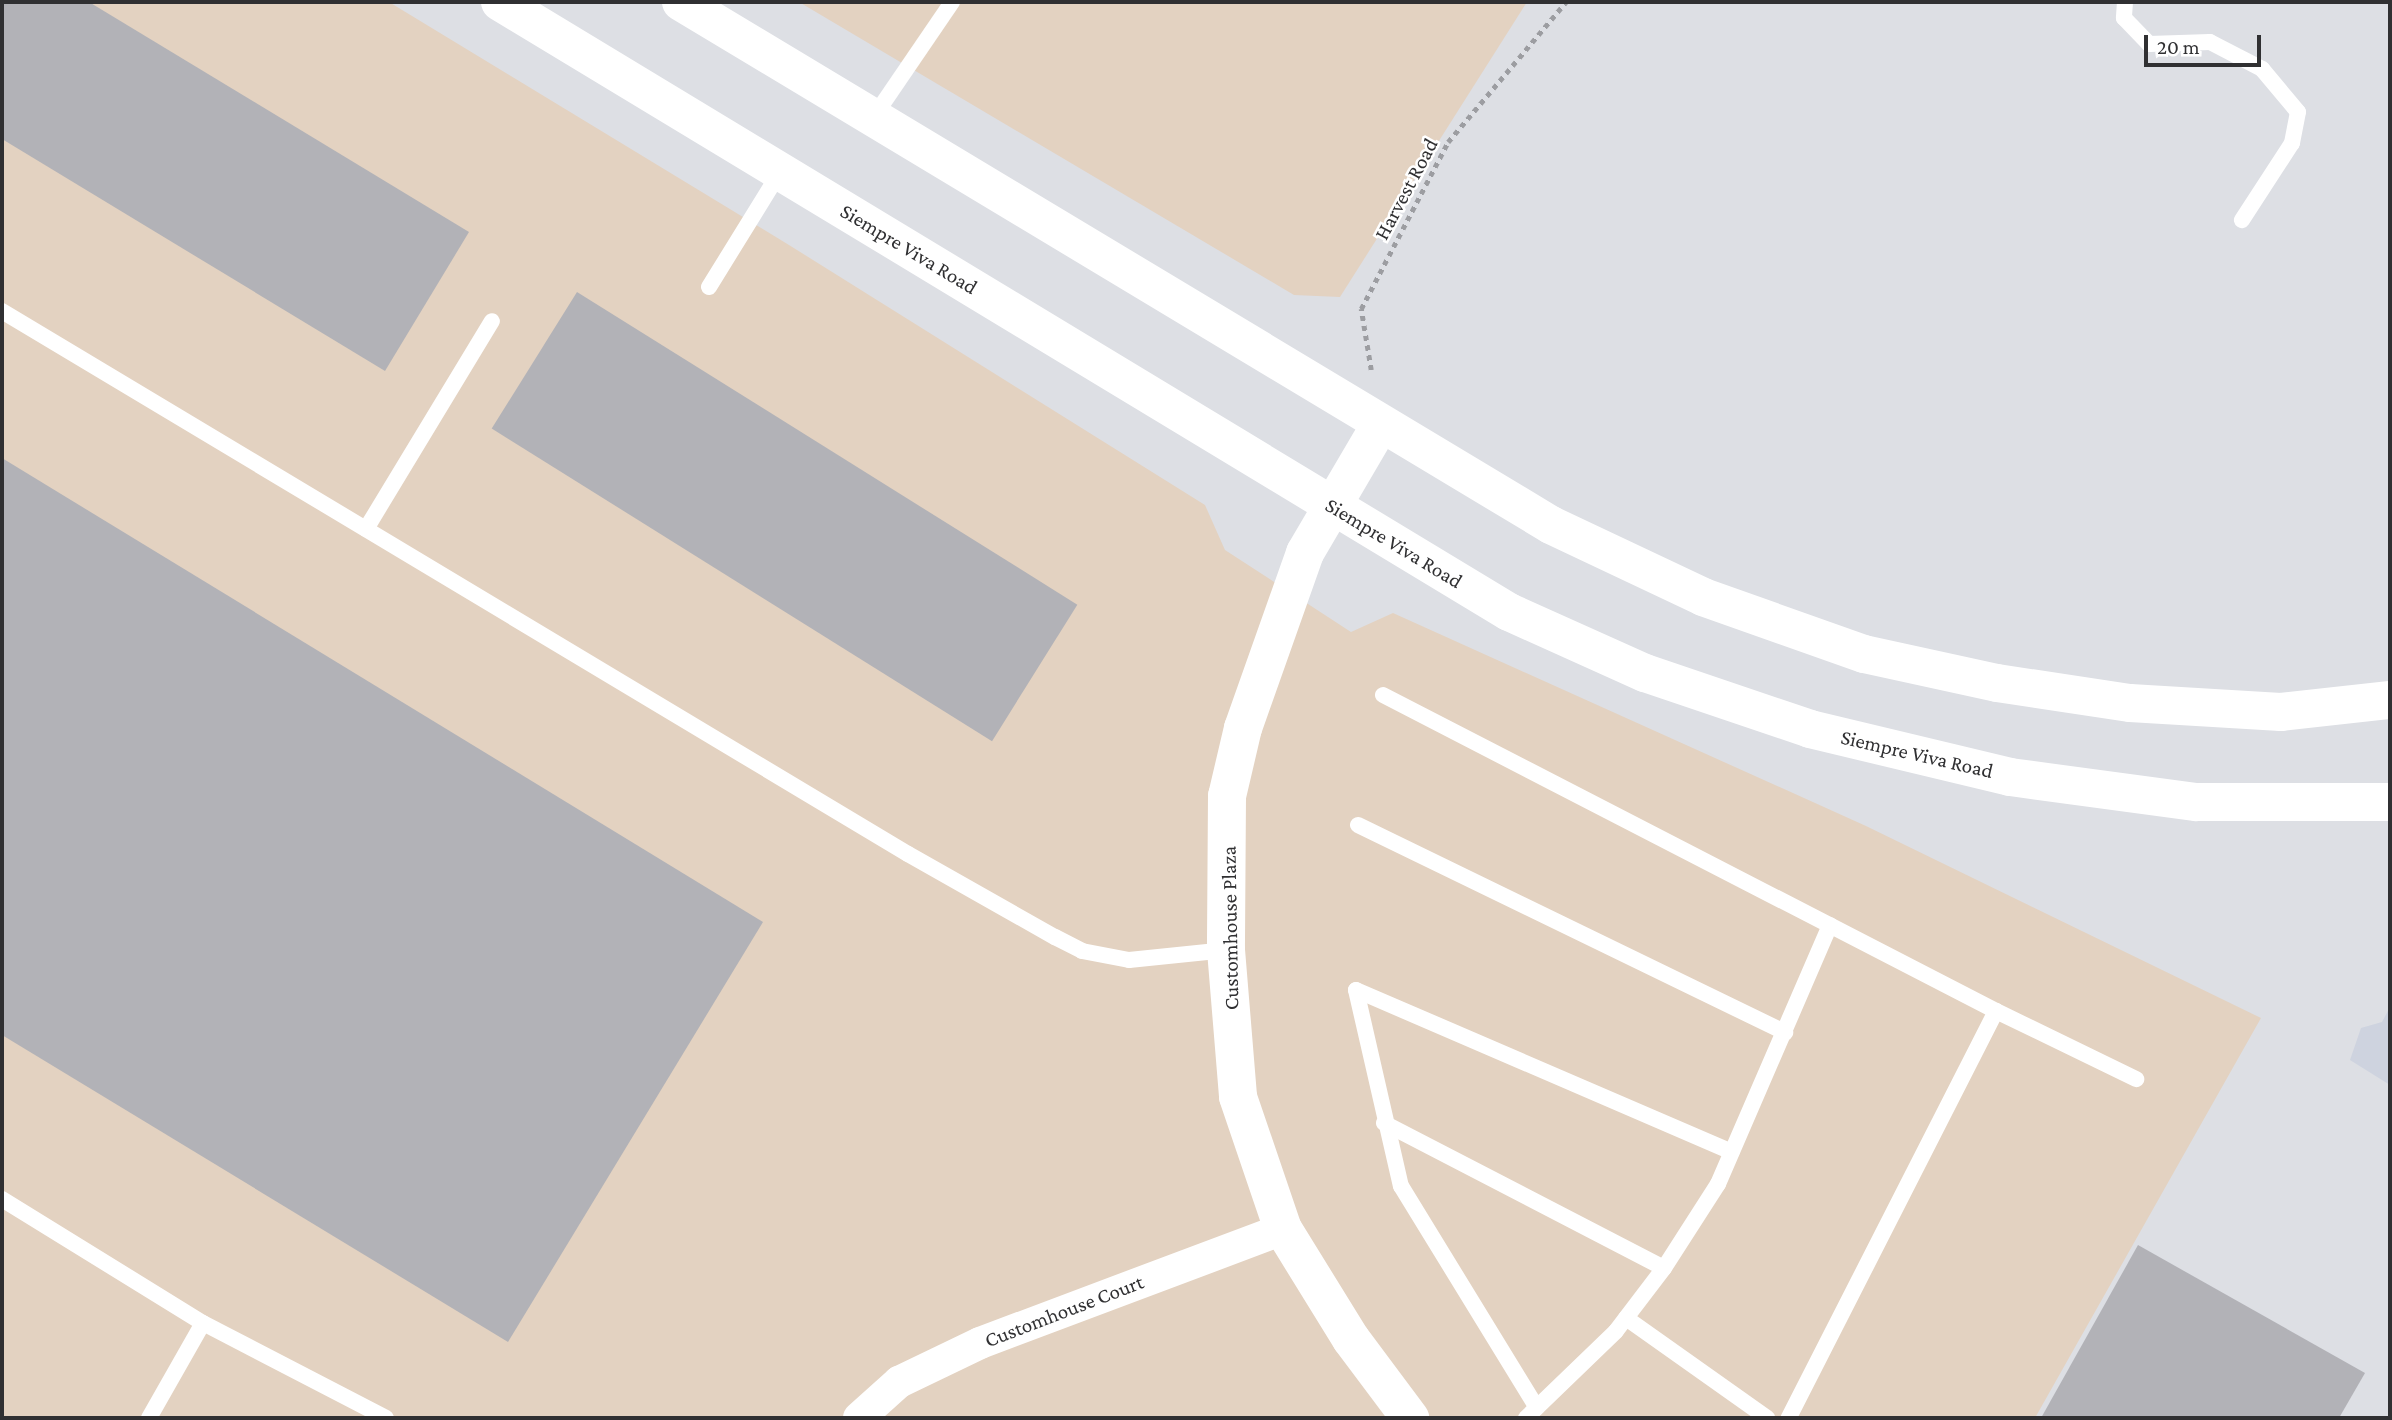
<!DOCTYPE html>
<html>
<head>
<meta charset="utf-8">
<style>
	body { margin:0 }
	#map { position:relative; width:2392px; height:1420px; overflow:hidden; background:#dddfe4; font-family:"Crimson Pro",serif }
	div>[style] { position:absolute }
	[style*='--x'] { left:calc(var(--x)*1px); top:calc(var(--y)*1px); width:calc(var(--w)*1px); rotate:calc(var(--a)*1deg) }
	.built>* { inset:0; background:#ced3df }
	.industrial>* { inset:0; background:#e3d2c1 }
	.building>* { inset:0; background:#b2b2b7; transform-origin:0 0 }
	.path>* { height:4.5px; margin-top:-2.25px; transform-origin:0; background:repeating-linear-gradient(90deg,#9c9da1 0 5px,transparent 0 10px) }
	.lane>* { height:16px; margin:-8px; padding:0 8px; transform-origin:8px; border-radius:8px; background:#fff }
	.street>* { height:32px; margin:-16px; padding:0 16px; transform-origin:16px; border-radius:16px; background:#fff }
	.secondary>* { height:38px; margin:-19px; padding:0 19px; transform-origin:19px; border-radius:19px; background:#fff }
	span { translate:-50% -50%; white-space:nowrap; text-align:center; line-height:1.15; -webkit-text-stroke:5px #fff; paint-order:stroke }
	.street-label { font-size:21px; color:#303032 }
	.frame { position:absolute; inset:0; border:4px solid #303032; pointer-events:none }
	.scale { position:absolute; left:2144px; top:35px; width:117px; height:32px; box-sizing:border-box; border:4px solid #303032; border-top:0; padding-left:9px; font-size:21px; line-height:24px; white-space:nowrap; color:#303032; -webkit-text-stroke:5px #fff; paint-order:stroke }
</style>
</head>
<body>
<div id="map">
	<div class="built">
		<div style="clip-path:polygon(2390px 1007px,2390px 1085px,2350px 1060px,2361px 1028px,2382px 1022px)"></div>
	</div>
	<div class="industrial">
		<div style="clip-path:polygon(2px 2px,389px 2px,789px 245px,1205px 505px,1225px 550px,1351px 632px,1393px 613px,1866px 826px,2261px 1018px,2035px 1418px,2px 1418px)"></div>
		<div style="clip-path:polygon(799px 2px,1527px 2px,1340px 297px,1294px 295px)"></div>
	</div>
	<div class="building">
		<div style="clip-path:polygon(2px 2px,89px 2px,469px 232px,385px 371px,2px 139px)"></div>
		<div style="left:577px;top:292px;width:590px;height:161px;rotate:32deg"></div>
		<div style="clip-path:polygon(2px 458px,763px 922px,508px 1342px,2px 1035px)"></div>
		<div style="clip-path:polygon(2138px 1245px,2365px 1373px,2339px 1418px,2041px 1418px)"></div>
	</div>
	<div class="path">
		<div style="--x:1371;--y:370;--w:62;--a:-99.3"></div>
		<div style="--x:1361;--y:309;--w:188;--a:-62.5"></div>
		<div style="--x:1448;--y:142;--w:183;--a:-49.9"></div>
	</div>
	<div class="lane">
		<div style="--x:2125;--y:2;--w:16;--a:94"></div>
		<div style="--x:2124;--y:18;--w:36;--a:46"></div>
		<div style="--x:2149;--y:44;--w:61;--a:-1.9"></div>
		<div style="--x:2210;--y:42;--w:59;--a:27.4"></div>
		<div style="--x:2262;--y:69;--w:56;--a:50.1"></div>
		<div style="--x:2298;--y:112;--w:32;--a:101"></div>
		<div style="--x:2292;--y:143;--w:92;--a:123"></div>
		<div style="--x:873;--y:118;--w:140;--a:-55.7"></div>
		<div style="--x:709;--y:287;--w:135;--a:-58.3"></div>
		<div style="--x:2;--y:311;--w:1056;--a:30.94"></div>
		<div style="--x:908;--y:854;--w:169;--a:29.5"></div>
		<div style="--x:1055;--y:937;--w:30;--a:27"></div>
		<div style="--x:1082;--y:951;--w:48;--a:10.8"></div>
		<div style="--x:1129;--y:960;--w:98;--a:-5.9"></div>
		<div style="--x:366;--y:529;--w:243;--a:-58.8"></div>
		<div style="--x:1383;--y:695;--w:690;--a:27.27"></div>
		<div style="--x:1996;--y:1011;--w:457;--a:117"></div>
		<div style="--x:1358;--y:825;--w:475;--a:25.9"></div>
		<div style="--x:1356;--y:990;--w:201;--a:77.1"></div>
		<div style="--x:1401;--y:1186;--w:260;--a:58.5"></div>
		<div style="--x:1356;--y:990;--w:409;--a:23.3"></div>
		<div style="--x:1996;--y:1011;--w:156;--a:25.9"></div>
		<div style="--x:1384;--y:1123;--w:315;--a:27.4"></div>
		<div style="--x:2;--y:1199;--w:236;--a:31.7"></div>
		<div style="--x:203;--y:1323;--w:206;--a:27.4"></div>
		<div style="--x:1626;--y:1318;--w:173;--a:35.3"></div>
		<div style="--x:149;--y:1418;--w:109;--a:-60.4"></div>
		<div style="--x:1526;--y:1418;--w:125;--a:-44"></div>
		<div style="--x:1616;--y:1331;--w:79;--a:-52.7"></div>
		<div style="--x:1664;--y:1268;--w:100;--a:-57.3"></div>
		<div style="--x:1718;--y:1184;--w:282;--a:-66.6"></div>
	</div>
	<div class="street">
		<div style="--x:859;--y:1418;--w:54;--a:-42"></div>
		<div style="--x:899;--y:1382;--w:90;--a:-25.7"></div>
		<div style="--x:980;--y:1343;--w:324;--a:-20.6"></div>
	</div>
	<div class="secondary">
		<div style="--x:500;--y:2;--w:1179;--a:31.16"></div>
		<div style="--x:1509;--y:612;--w:149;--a:24.2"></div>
		<div style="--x:1645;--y:673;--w:174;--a:18.7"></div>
		<div style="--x:1810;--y:729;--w:206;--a:13.5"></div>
		<div style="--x:2010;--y:777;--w:188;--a:7.7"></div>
		<div style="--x:2196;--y:802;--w:194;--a:0"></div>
		<div style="--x:681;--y:2;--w:1015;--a:31.01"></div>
		<div style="--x:1551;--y:525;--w:168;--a:25.3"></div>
		<div style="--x:1703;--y:597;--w:171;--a:19.5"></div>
		<div style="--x:1864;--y:654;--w:136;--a:12.3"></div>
		<div style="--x:1997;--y:683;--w:134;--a:8.6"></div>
		<div style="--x:2130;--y:703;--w:151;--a:3.4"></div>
		<div style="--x:2281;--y:712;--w:110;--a:-6.3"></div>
		<div style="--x:1380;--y:425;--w:148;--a:120.4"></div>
		<div style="--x:1305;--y:553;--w:186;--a:109.5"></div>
		<div style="--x:1243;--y:728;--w:70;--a:103.2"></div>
		<div style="--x:1227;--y:796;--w:154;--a:90.4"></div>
		<div style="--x:1226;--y:950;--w:147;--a:85.3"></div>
		<div style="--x:1238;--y:1097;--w:139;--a:71.2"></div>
		<div style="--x:1283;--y:1229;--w:129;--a:58.3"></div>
		<div style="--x:1351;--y:1339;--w:99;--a:53.2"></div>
	</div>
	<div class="street-label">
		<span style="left:1406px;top:189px;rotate:-62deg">Harvest Road</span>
		<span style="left:909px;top:249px;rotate:31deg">Siempre Viva Road</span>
		<span style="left:1394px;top:543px;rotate:31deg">Siempre Viva Road</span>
		<span style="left:1917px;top:754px;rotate:13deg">Siempre Viva Road</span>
		<span style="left:1230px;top:928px;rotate:-91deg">Customhouse Plaza</span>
		<span style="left:1064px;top:1311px;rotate:-21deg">Customhouse Court</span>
	</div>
	<div class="frame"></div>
	<div class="scale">20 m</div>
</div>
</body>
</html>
